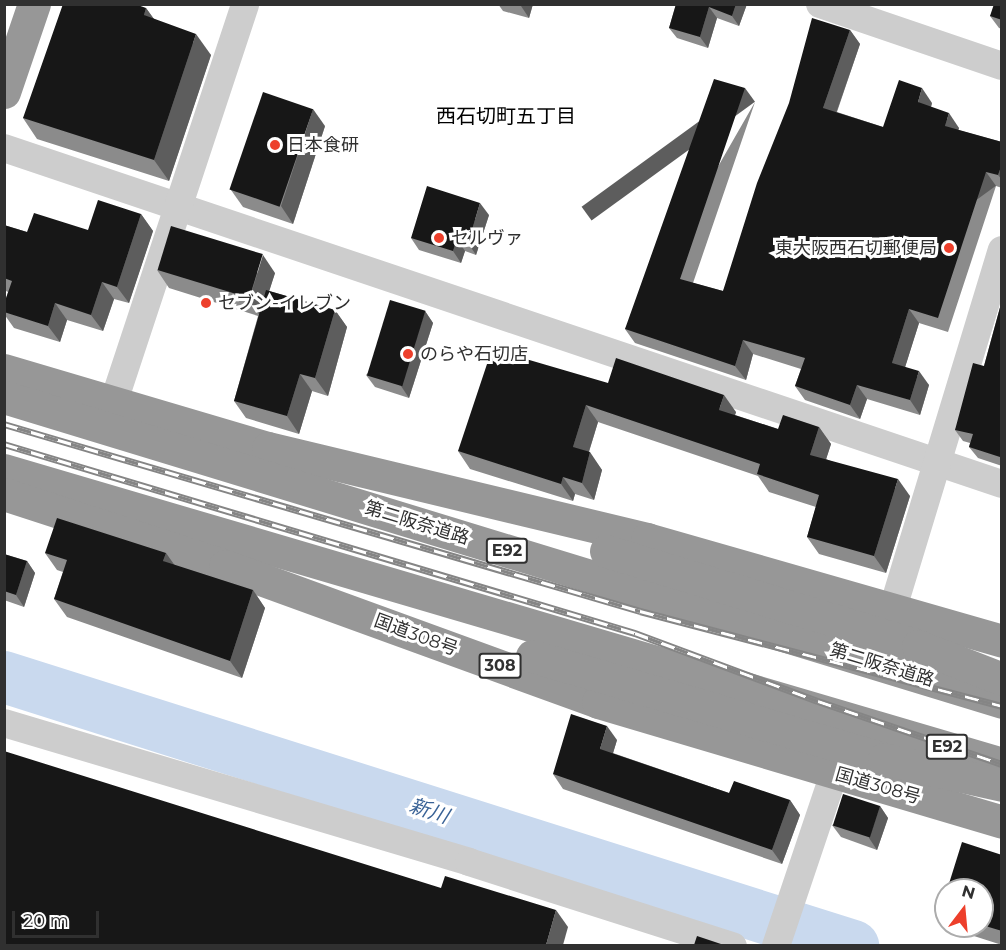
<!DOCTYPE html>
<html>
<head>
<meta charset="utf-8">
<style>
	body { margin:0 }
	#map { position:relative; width:1006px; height:950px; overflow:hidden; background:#fff; font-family:Montserrat,"Noto Sans JP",sans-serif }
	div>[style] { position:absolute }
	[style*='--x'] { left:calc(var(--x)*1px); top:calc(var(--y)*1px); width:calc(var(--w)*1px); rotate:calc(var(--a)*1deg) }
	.river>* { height:52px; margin:-26px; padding:0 26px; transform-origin:26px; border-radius:26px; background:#c9d9ee }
	.street>* { height:28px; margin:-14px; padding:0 14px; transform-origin:14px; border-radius:14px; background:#cdcdcd }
	.highway>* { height:33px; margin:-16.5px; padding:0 16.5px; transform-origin:16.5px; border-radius:16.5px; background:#979797 }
	.rail>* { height:7px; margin-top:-3.5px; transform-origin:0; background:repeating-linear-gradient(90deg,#fff 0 14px,#858585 0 28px); box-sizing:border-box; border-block:2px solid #858585 }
	.wall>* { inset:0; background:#8b8b8b }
	.shaded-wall>* { inset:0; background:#5d5d5d; transform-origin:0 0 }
	.building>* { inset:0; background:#171717; transform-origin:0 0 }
	.dots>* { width:16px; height:16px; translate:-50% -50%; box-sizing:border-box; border:3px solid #fff; border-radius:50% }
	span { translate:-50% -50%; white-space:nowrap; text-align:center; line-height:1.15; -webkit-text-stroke:6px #fff; paint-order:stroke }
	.shield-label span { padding:2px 4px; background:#fff; border:2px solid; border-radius:4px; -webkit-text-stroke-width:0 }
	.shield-label { font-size:16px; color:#303030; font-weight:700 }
	.poi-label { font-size:18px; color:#303030 }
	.left { translate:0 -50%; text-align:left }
	.right { translate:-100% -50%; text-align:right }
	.street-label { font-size:18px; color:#303030 }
	.neighbourhood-label { font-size:20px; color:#000 }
	.water-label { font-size:20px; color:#396296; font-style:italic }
	.frame { position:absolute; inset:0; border:6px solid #303030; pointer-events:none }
	.north { position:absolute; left:934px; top:878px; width:60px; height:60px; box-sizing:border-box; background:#fff; border:2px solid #acacac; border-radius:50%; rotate:16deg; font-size:16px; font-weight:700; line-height:24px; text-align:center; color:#303030 }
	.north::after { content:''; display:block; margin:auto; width:21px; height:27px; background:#ed3f2b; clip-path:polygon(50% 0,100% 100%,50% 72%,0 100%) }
	.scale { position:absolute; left:12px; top:911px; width:87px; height:27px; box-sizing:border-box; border:3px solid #303030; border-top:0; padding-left:8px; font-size:18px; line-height:21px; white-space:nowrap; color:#303030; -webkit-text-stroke:4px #fff; paint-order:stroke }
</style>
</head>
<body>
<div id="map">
	<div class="river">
		<div style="--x:4;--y:677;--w:891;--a:17.58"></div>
	</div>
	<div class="street">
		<div style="--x:820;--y:4;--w:192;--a:18.8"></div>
		<div style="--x:4;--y:148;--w:1053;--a:18.61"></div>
		<div style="--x:113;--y:404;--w:421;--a:-71.7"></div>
		<div style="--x:893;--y:608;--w:374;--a:-73.1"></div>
		<div style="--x:4;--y:723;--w:485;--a:16.6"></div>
		<div style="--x:469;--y:862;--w:277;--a:17.7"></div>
		<div style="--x:776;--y:946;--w:182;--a:-71.4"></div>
	</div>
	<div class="highway">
		<div style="--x:4;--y:92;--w:93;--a:-71.2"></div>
		<div style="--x:4;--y:370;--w:275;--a:16.5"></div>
		<div style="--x:268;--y:448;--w:390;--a:13.5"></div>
		<div style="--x:647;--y:539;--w:369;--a:16"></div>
		<div style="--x:4;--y:397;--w:1044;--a:16.99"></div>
		<div style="--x:4;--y:470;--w:1040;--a:16.41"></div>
		<div style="--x:4;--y:494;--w:232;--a:18"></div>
		<div style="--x:225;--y:566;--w:397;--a:20"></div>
		<div style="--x:598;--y:702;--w:421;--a:16.5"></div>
		<div style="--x:606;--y:551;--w:326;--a:16.9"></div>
		<div style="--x:918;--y:646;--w:90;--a:21.4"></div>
		<div style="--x:532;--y:656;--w:367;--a:16.3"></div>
		<div style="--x:884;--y:759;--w:121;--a:12.4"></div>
	</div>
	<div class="rail">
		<div style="--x:4;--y:424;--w:663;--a:16.38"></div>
		<div style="--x:640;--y:611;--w:374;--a:14.7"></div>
		<div style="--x:4;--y:444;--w:659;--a:16.67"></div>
		<div style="--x:635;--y:633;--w:195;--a:20.4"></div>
		<div style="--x:818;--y:701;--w:194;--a:18.9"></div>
	</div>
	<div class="wall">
		<div style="clip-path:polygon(498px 4px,533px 4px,529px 18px,503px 11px)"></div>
		<div style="clip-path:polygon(676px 4px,747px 4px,739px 26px,717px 18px,708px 48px,677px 38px,669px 28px)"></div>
		<div style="clip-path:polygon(1002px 4px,1002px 29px,999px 28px,990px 16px)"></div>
		<div style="clip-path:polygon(146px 8px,154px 19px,211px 55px,169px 181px,37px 139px,23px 118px)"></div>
		<div style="clip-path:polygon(850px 30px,860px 44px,837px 112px,883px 127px,932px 103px,931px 107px,959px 128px,958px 130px,1002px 142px,1002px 188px,996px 186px,948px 332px,919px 323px,905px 367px,929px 385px,920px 415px,867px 399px,860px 419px,805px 400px,795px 386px,801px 369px,753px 354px,746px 380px,635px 343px,625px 329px,755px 102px,693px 283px,723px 291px)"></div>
		<div style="clip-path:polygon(325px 126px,293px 224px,243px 207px,231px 190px)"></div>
		<div style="clip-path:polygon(141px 214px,153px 231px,129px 303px,114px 299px,103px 331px,67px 320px,60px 342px,14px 328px,4px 314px,4px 304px,8px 292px,4px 290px,4px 225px,27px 232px,88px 230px)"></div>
		<div style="clip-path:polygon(489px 215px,476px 255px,465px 251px,461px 263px,419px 250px,411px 238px)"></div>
		<div style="clip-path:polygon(157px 270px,275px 273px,269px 291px,335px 310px,347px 327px,328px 396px,312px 391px,299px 434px,246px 418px,234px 401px,258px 316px,169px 288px)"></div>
		<div style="clip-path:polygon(1002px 300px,1002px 466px,978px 458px,969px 447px,970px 443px,963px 441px,955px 430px,984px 366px)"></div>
		<div style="clip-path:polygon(425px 311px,433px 323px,409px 398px,375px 387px,366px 375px)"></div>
		<div style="clip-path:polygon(608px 383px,736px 412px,735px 415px,778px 429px,819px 427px,831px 444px,826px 459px,910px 496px,886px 573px,819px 554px,807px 537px,816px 507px,769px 492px,758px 476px,598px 422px,589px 452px,602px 470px,594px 500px,575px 494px,573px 501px,470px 469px,458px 451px)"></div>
		<div style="clip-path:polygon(45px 553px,166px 553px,174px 565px,253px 590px,265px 608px,242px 678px,67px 617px,54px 599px,63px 572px,57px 570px)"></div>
		<div style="clip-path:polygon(4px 554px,27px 561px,35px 573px,24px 607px,4px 600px)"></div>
		<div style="clip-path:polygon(617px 740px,613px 753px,729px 793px,790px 800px,800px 815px,782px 864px,563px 789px,553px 774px)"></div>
		<div style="clip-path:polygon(880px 806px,888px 818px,877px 850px,841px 837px,832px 825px)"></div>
		<div style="clip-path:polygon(1002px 855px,1002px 945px,952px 929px,950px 926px,982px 926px,982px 890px)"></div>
		<div style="clip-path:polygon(946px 892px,946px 920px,940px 911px)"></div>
	</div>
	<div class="shaded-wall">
		<div style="clip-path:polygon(521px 4px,533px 4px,529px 18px,521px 6px)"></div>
		<div style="clip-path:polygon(736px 4px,747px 4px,739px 26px,732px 16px)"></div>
		<div style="clip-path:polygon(709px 7px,717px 18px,708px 48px,700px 37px)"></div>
		<div style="clip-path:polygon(146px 8px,161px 29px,144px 15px)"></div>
		<div style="clip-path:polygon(850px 30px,860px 44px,833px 122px,823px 108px)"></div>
		<div style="clip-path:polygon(196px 34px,211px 55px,169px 181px,154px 160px)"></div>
		<div style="left:745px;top:88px;width:17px;height:202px;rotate:54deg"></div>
		<div style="clip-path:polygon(922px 88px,932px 103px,928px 117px,918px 102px)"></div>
		<div style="clip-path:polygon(313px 109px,325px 126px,293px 224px,281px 206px)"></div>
		<div style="clip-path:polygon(949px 113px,959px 128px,955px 140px,945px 126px)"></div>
		<div style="clip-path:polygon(1002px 164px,1002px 180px,998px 175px)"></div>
		<div style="left:986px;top:172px;width:17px;height:154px;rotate:54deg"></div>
		<div style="clip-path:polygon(480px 203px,489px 215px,476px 255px,468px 243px)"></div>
		<div style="clip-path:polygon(141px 214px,153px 231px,129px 303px,117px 287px)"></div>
		<div style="clip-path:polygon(457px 239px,465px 251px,461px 263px,453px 251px)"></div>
		<div style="clip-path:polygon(263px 255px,275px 273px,261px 317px,249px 300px)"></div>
		<div style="clip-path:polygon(102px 282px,114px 299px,103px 331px,91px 315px)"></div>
		<div style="clip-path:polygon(55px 303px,67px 320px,60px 342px,48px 326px)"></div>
		<div style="clip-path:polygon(909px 309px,919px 323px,902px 377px,892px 363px)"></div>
		<div style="clip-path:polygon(335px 310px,347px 327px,328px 396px,315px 378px)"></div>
		<div style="clip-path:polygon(425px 311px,433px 323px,409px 398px,401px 386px)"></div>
		<div style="clip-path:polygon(743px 340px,753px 354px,746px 380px,735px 366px)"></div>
		<div style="clip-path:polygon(919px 371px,929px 385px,920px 415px,910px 400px)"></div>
		<div style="clip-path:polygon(300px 374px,312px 391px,299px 434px,287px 416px)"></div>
		<div style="clip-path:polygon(857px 385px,867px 399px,860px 419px,850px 405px)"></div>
		<div style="clip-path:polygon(724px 395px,736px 412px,731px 427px,719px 410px)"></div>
		<div style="clip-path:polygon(586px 405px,598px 422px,585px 464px,573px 447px)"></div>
		<div style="clip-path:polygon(819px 427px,831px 444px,822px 472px,810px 455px)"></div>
		<div style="clip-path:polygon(590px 452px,602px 470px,594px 500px,582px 483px)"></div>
		<div style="clip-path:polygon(563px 477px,575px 494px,573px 501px,561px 484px)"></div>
		<div style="clip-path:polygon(898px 479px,910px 496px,886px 573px,874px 556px)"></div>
		<div style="clip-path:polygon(166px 553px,178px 570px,163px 561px)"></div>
		<div style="clip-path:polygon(27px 561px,35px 573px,24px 607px,16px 595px)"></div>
		<div style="clip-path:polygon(253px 590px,265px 608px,242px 678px,230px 661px)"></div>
		<div style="clip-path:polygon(607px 726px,617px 740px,610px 763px,600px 749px)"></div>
		<div style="clip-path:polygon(790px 800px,800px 815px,782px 864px,772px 850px)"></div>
		<div style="clip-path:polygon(880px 806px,888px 818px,877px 850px,869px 838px)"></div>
		<div style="clip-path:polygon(556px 910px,568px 927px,563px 945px,546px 945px)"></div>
	</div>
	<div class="building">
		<div style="clip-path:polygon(63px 4px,135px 4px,146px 8px,144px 15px,196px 34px,154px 160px,23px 118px)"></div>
		<div style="clip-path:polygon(676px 4px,736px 4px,732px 16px,709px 7px,700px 37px,669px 28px)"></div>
		<div style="clip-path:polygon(994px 4px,1002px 4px,1002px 20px,990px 16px)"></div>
		<div style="clip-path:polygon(812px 18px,850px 30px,823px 108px,883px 127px,899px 80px,922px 88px,918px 102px,949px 113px,945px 126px,1002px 142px,1002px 164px,998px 175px,986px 172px,938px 318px,909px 309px,892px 363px,919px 371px,910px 400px,857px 385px,850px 405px,795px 386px,805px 358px,743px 340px,735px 366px,625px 329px,714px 79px,745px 88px,680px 279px,723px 291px,757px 183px,789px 103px)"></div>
		<div style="left:263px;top:92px;width:53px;height:103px;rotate:19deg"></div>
		<div style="clip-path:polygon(427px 186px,480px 203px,468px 243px,457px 239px,453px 251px,411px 238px)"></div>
		<div style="clip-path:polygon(98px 200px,141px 214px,117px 287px,102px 282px,91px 315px,55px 303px,48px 326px,4px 312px,4px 304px,12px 281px,4px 278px,4px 225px,27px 232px,34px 213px,88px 230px)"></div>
		<div style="left:171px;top:226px;width:96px;height:46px;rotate:17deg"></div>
		<div style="clip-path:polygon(266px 290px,335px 310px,315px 378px,300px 374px,287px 416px,234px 401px)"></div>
		<div style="left:390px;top:300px;width:37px;height:79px;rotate:17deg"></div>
		<div style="clip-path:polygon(1002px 300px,1002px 459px,1000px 457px,969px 447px,973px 434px,955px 430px,973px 363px,984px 366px)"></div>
		<div style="clip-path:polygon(492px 349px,608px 383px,616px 358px,724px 395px,719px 410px,778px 429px,783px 415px,819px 427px,810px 455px,898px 479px,874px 556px,807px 537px,819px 495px,757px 474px,760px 464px,586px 405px,573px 447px,590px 452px,582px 483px,563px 477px,561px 484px,458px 451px)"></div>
		<div style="clip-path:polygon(57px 518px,166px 553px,163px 561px,253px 590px,230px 661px,54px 599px,67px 560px,45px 553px)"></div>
		<div style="clip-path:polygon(4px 554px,27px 561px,16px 595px,4px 591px)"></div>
		<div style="clip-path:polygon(571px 714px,607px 726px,600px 749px,729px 793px,734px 781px,790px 800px,772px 850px,553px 774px)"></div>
		<div style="clip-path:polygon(4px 751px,441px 888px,445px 876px,556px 910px,546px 945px,4px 945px)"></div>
		<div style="left:843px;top:794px;width:39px;height:33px;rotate:18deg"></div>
		<div style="clip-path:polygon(962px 842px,1002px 855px,1002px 931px,982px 925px,982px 890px,947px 890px)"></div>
		<div style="clip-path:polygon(946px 892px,946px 913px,940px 911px)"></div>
		<div style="clip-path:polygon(697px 936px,724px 945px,694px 945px)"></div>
	</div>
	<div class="dots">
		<div style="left:275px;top:145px;background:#ed3f2b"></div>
		<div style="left:439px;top:238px;background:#ed3f2b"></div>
		<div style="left:949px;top:248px;background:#ed3f2b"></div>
		<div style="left:206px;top:303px;background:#ed3f2b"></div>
		<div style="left:408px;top:354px;background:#ed3f2b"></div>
	</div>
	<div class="shield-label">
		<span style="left:507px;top:551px">E92</span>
		<span style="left:500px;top:666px">308</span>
		<span style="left:947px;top:747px">E92</span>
	</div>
	<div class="poi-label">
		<span class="left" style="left:287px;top:145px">日本食研</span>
		<span class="left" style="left:451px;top:238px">セルヴァ</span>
		<span class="right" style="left:937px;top:248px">東大阪西石切郵便局</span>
		<span class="left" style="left:218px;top:303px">セブン-イレブン</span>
		<span class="left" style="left:420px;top:354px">のらや石切店</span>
	</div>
	<div class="street-label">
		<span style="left:417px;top:523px;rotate:17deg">第二阪奈道路</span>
		<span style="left:416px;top:635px;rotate:20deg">国道308号</span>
		<span style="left:882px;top:665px;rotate:17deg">第二阪奈道路</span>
		<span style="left:878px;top:786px;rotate:16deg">国道308号</span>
	</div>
	<div class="neighbourhood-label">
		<span style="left:506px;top:116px">西石切町五丁目</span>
	</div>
	<div class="water-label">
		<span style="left:429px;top:811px;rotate:18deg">新川</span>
	</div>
	<div class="frame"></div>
	<div class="north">N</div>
	<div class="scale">20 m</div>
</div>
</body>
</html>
